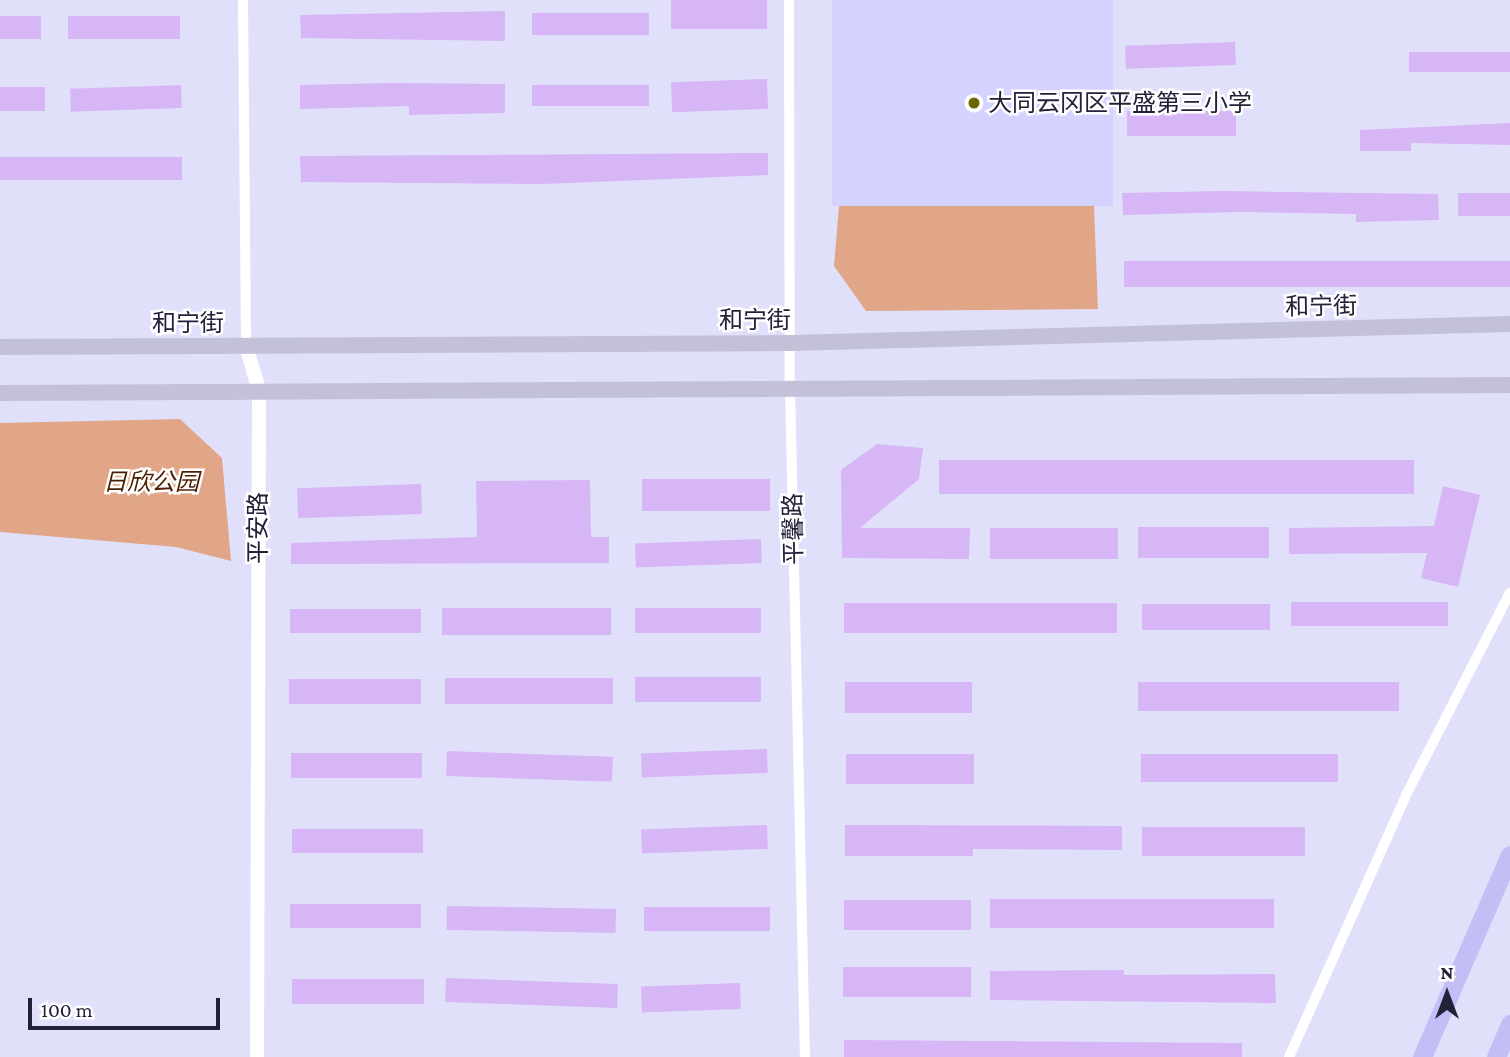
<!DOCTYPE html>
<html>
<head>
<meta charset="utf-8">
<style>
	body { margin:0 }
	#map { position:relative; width:1510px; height:1057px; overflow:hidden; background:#e1e0fb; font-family:"Crimson Pro","Noto Sans SC",serif }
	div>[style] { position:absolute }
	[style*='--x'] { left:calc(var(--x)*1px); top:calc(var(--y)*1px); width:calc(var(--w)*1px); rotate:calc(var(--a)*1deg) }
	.built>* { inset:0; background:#d4d2fe; transform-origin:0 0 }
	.green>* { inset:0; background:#e1a587 }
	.building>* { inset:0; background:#d6b6f4; transform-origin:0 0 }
	.minor>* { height:10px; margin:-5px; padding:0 5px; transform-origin:5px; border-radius:5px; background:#fff }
	.tertiary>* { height:14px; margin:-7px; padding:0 7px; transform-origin:7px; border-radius:7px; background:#fff }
	.secondary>* { height:16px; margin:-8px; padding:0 8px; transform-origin:8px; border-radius:8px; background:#c2c1d7 }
	.trunk>* { height:19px; margin:-9.5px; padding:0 9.5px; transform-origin:9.5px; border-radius:9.5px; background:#c3bef6 }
	.dots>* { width:19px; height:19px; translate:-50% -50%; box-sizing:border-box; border:4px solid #fff; border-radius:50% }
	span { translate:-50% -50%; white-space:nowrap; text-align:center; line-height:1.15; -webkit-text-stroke:5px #fff; paint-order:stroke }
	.poi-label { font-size:24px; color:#232039 }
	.left { translate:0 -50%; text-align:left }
	.street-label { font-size:24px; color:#232039 }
	.park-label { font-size:24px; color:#4b1d01; font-style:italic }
	.north { position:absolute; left:1412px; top:959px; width:70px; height:70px; -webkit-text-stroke:5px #fff; paint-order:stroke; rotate:0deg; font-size:19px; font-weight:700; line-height:28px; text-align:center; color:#232039 }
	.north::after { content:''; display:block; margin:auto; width:24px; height:32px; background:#232039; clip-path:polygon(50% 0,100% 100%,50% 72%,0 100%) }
	.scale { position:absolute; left:28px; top:998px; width:192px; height:32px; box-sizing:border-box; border:4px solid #232039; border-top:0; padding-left:9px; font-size:21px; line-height:24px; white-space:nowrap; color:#232039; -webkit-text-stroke:5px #fff; paint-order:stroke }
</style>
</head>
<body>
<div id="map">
	<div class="built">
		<div style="left:832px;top:0;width:281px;height:206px"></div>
	</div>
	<div class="green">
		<div style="clip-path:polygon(839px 206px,1094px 206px,1098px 309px,866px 311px,834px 266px)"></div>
		<div style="clip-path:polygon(180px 419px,222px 458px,231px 561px,176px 547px,0 532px,0 423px)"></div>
	</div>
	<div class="building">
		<div style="left:671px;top:0;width:96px;height:29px"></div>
		<div style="clip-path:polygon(505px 11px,505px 41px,301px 38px,300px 15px)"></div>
		<div style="left:649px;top:13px;width:22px;height:117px;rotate:90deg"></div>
		<div style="left:0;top:16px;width:41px;height:23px"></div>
		<div style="left:180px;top:16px;width:23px;height:112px;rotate:90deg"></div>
		<div style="left:1235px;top:42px;width:23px;height:110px;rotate:88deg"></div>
		<div style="left:1510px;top:52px;width:20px;height:101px;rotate:90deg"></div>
		<div style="left:767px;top:79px;width:30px;height:96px;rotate:88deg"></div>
		<div style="clip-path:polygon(390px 83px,505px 84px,505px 113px,409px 115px,409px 106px,300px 109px,300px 85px)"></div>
		<div style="left:181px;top:85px;width:23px;height:111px;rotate:88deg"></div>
		<div style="left:649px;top:85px;width:21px;height:117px;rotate:90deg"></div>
		<div style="left:0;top:87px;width:45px;height:24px"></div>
		<div style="left:1127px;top:111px;width:109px;height:25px"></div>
		<div style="clip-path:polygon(1510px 123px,1510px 145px,1411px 143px,1411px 151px,1360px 151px,1360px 130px)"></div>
		<div style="clip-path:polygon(768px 153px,768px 175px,542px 184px,301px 182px,300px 156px)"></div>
		<div style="left:182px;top:157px;width:23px;height:182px;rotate:90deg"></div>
		<div style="clip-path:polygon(1222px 191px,1438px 194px,1439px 220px,1356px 222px,1356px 214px,1240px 212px,1123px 215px,1122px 193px)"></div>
		<div style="left:1510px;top:193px;width:23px;height:52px;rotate:90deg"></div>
		<div style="left:1510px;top:261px;width:26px;height:386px;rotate:90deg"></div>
		<div style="clip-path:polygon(877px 444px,923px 448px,919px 479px,860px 528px,970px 528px,969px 559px,842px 558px,841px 470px)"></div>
		<div style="left:1414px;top:460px;width:34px;height:475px;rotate:90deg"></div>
		<div style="left:770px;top:479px;width:32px;height:128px;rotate:90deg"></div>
		<div style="clip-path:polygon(590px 480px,591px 537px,609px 537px,609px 563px,291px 564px,291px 543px,477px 537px,476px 481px)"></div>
		<div style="left:421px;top:484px;width:30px;height:124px;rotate:88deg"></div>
		<div style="clip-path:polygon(1443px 486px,1480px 495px,1458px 587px,1421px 578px,1427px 553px,1289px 554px,1289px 528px,1434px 526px)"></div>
		<div style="left:1138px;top:527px;width:131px;height:31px"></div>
		<div style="left:990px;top:528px;width:128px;height:31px"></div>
		<div style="left:761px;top:539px;width:24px;height:126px;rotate:88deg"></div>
		<div style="left:1448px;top:602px;width:24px;height:157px;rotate:90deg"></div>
		<div style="left:844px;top:603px;width:273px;height:30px"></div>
		<div style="left:1142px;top:604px;width:128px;height:26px"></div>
		<div style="left:442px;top:608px;width:169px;height:27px"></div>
		<div style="left:761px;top:608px;width:25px;height:126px;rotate:90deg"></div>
		<div style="left:290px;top:609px;width:131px;height:24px"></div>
		<div style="left:761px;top:677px;width:25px;height:126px;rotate:90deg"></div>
		<div style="left:445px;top:678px;width:168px;height:26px"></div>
		<div style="left:289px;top:679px;width:132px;height:25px"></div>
		<div style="left:845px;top:682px;width:127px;height:31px"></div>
		<div style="left:1138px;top:682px;width:261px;height:29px"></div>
		<div style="left:767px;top:749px;width:24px;height:126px;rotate:88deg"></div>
		<div style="left:447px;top:751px;width:166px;height:25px;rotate:2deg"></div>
		<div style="left:291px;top:753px;width:131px;height:25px"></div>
		<div style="left:846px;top:754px;width:128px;height:30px"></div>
		<div style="left:1338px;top:754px;width:28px;height:197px;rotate:90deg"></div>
		<div style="left:767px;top:825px;width:24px;height:126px;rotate:88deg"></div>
		<div style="clip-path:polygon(845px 825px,1122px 826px,1122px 850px,973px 849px,973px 856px,845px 856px)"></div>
		<div style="left:1142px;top:827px;width:163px;height:29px"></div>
		<div style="left:292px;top:829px;width:131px;height:24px"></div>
		<div style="left:1274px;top:899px;width:29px;height:284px;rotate:90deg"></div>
		<div style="left:844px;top:900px;width:127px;height:30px"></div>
		<div style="left:290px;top:904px;width:131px;height:24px"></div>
		<div style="left:447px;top:906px;width:169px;height:24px;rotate:1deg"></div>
		<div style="left:770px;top:907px;width:24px;height:126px;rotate:90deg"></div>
		<div style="left:843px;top:967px;width:128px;height:30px"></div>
		<div style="clip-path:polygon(1124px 970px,1124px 975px,1275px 974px,1276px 1003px,990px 1000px,990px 971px)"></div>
		<div style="left:446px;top:978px;width:172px;height:24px;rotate:2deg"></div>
		<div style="left:292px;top:979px;width:132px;height:25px"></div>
		<div style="left:740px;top:983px;width:26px;height:99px;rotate:88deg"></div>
		<div style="clip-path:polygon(844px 1040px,1242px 1043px,1242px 1057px,844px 1057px)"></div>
	</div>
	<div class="minor">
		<div style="--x:243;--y:0;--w:346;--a:89.5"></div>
		<div style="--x:789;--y:0;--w:387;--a:89.9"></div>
		<div style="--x:790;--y:387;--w:670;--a:88.72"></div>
		<div style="--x:1289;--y:1057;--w:287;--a:-65.9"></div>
		<div style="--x:1406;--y:795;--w:227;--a:-62.8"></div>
	</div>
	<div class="tertiary">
		<div style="--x:246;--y:346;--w:46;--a:73.5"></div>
		<div style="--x:259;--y:390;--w:667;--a:90.17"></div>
	</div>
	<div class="secondary">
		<div style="--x:0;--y:347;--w:790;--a:-0.29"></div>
		<div style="--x:790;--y:343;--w:720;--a:-1.51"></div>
		<div style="--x:0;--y:393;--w:1510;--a:-0.3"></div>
	</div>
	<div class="trunk">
		<div style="--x:1422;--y:1057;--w:220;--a:-66.5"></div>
		<div style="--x:1496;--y:1057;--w:36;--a:-67"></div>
	</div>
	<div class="dots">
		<div style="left:974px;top:103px;background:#6b6800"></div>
	</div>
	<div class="poi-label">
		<span class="left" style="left:988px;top:103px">大同云冈区平盛第三小学</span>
	</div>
	<div class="street-label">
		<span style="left:1321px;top:306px;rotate:-1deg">和宁街</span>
		<span style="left:755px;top:320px">和宁街</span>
		<span style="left:188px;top:323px">和宁街</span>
		<span style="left:258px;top:528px;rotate:-90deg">平安路</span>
		<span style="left:793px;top:529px;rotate:-91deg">平馨路</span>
	</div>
	<div class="park-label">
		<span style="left:151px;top:482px">日欣公园</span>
	</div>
	<div class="north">N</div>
	<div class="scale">100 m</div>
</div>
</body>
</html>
